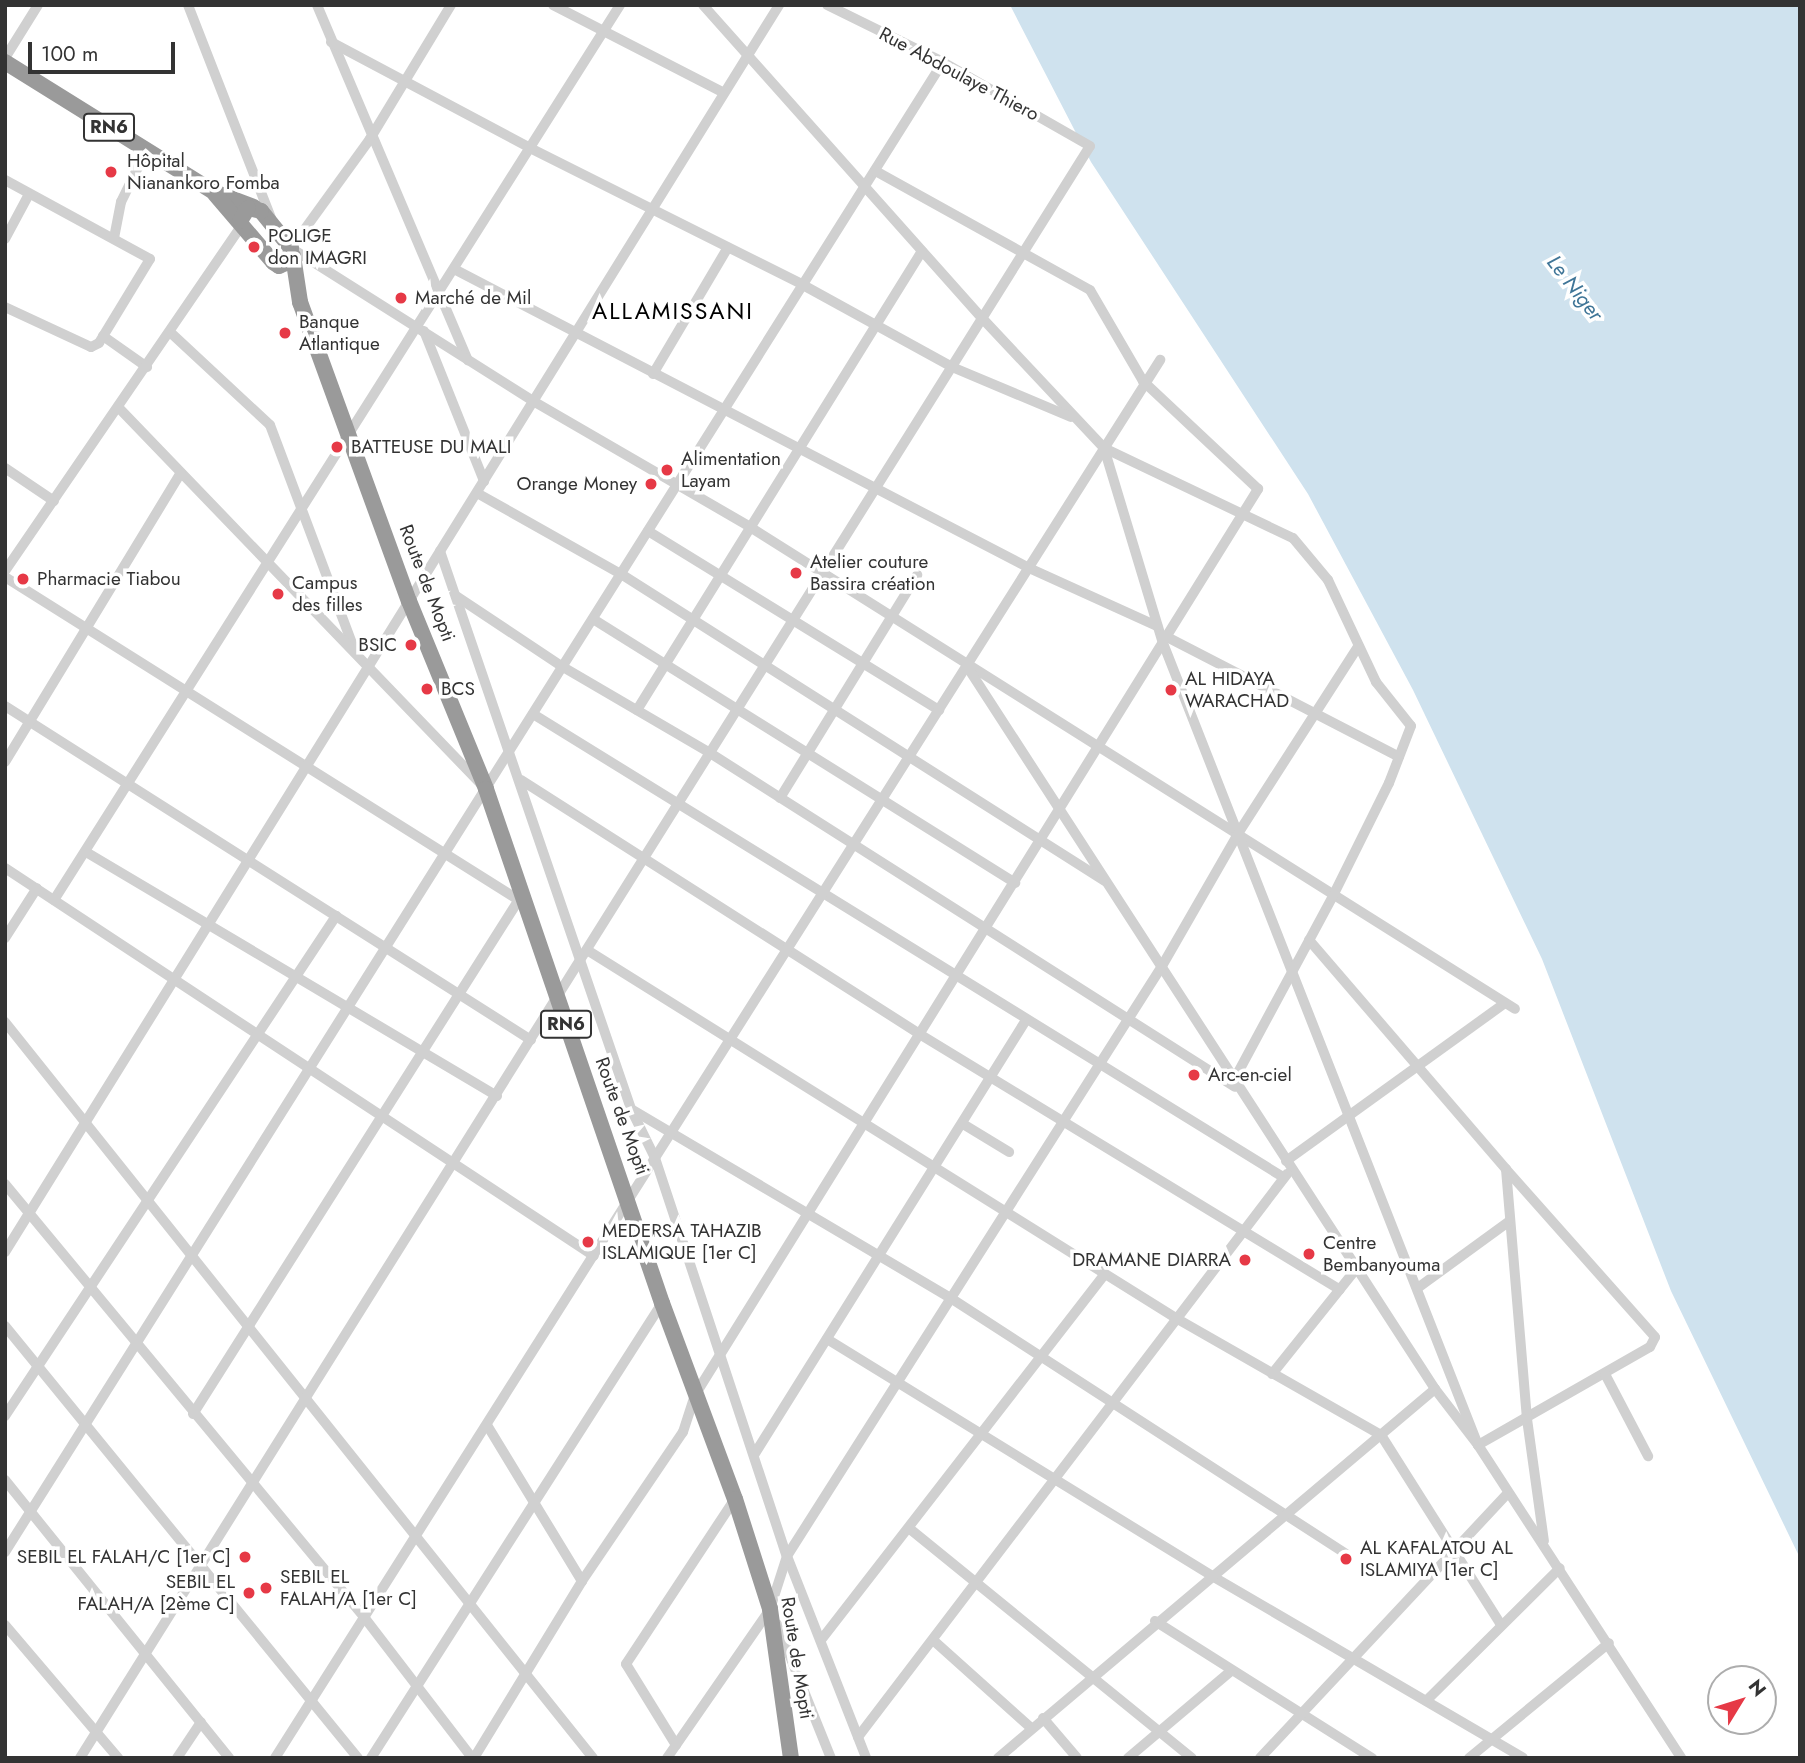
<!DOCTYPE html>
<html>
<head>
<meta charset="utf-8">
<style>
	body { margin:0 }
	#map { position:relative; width:1805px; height:1763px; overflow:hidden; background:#fff; font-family:Jost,sans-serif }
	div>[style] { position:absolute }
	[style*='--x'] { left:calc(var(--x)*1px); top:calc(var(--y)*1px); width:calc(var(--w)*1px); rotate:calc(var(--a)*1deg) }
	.water>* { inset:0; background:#cfe2ee }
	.minor>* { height:10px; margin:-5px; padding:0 5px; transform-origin:5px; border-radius:5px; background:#d0d0d0 }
	.highway>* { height:16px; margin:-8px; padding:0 8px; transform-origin:8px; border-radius:8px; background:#9a9a9a }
	.dots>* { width:19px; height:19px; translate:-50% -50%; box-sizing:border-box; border:4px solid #fff; border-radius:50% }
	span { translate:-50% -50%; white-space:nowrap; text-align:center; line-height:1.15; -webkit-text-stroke:7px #fff; paint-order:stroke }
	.shield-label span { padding:2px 5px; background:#fff; border:2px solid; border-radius:5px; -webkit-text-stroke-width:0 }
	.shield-label { font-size:18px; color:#333; font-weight:700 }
	.street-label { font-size:19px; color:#333 }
	.poi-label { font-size:19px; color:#333 }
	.left { translate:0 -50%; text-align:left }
	.right { translate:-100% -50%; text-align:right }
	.water-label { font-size:21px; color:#3f7597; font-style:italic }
	.quarter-label { font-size:23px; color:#000; letter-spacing:2px }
	.frame { position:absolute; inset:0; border:7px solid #333; pointer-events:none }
	.north { position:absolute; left:1707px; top:1665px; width:70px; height:70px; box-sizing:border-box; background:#fff; border:2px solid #adadad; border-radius:50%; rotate:52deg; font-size:19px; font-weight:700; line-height:28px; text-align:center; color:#333 }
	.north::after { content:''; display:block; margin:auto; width:24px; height:32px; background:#e63946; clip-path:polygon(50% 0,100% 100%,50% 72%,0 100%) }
	.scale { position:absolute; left:28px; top:42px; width:147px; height:32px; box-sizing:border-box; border:4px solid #333; border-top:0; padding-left:9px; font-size:21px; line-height:24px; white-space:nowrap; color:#333; -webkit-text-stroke:5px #fff; paint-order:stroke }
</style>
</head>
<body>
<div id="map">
	<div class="water">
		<div style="clip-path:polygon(1010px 5px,1800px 5px,1800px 1558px,1671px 1291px,1542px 959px,1413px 690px,1308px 494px,1091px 162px)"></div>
	</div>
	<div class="minor">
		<div style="--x:188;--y:5;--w:229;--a:68.7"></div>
		<div style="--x:317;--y:5;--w:386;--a:67"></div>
		<div style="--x:451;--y:5;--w:157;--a:121.2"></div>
		<div style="--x:370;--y:139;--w:135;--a:125.9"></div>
		<div style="--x:291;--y:248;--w:286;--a:32.3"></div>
		<div style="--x:533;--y:401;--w:251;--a:30.1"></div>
		<div style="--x:750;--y:527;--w:904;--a:32.21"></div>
		<div style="--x:553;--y:5;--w:192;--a:27.2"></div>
		<div style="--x:703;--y:5;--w:419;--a:48.3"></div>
		<div style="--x:982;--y:318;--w:178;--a:46.8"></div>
		<div style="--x:1104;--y:448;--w:204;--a:73.2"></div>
		<div style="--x:1163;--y:643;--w:862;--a:68.56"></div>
		<div style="--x:1478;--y:1445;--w:373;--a:57"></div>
		<div style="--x:331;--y:42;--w:225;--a:28"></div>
		<div style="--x:530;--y:148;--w:305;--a:26.6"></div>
		<div style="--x:803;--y:285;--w:170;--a:28.8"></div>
		<div style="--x:952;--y:367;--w:129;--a:22.8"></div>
		<div style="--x:5;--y:58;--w:62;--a:-58.1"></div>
		<div style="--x:5;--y:180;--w:165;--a:28.6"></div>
		<div style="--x:150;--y:259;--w:98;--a:121.3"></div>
		<div style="--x:99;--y:343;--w:9;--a:153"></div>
		<div style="--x:91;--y:347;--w:95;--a:-155.1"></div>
		<div style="--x:114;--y:238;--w:37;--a:-79"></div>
		<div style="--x:121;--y:202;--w:57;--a:-63.9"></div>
		<div style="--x:5;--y:239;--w:49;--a:-61.9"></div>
		<div style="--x:454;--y:269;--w:648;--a:27.47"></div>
		<div style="--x:1029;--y:568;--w:141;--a:24.4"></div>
		<div style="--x:424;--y:331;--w:162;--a:68.2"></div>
		<div style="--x:171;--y:333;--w:135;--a:42.9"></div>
		<div style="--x:270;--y:425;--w:236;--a:69.4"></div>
		<div style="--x:103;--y:336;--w:54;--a:35.2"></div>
		<div style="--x:653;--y:374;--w:147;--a:-59.4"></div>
		<div style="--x:118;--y:407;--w:522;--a:46.09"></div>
		<div style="--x:1104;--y:448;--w:209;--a:25.5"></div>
		<div style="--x:1293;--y:538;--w:55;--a:50.2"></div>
		<div style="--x:1328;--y:580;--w:113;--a:64.8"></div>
		<div style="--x:1376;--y:682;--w:56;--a:51.5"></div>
		<div style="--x:1411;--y:726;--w:61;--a:111.1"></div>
		<div style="--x:1389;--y:783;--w:126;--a:116.4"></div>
		<div style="--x:1333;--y:896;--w:209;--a:118.3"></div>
		<div style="--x:5;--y:468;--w:59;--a:34"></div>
		<div style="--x:477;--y:493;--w:165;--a:29.4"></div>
		<div style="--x:621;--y:574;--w:573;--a:32.39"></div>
		<div style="--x:648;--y:531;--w:342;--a:31.6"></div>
		<div style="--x:440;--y:551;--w:590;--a:71.1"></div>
		<div style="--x:631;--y:1109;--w:55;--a:63.9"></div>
		<div style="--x:655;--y:1158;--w:419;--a:71.7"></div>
		<div style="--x:787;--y:1556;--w:217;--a:68.6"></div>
		<div style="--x:5;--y:571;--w:419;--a:-55.6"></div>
		<div style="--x:5;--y:577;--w:614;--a:32.16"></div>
		<div style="--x:456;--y:596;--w:128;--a:33.6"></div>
		<div style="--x:563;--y:667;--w:170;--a:30.3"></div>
		<div style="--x:710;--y:753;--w:622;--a:32.46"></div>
		<div style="--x:593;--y:619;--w:498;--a:32"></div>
		<div style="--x:1167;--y:637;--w:261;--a:27.3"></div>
		<div style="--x:970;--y:671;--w:855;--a:57.07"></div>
		<div style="--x:1435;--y:1389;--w:71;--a:52.5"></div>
		<div style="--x:1478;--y:1445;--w:198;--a:-29.7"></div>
		<div style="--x:1650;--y:1347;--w:11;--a:-63"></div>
		<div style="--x:1655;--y:1337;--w:225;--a:-131.6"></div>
		<div style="--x:5;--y:706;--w:623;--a:32.41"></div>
		<div style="--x:637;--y:710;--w:540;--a:-58.16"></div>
		<div style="--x:533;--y:714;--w:881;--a:31.69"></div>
		<div style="--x:5;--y:762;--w:338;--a:-58.7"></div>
		<div style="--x:521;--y:780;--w:474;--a:32.5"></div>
		<div style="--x:921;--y:1035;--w:490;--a:31.3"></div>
		<div style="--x:780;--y:798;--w:262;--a:-58.4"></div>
		<div style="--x:86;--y:852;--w:478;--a:30.7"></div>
		<div style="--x:5;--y:868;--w:705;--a:33.37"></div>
		<div style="--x:54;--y:900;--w:1059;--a:-57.69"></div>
		<div style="--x:5;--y:938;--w:59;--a:-57.4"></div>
		<div style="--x:1309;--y:940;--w:302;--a:49.3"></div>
		<div style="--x:1506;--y:1169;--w:251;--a:85.2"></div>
		<div style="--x:1527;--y:1419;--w:123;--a:82.1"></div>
		<div style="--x:587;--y:950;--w:692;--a:32.01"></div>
		<div style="--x:1174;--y:1317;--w:238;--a:29.7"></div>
		<div style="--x:1381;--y:1435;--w:225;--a:57.7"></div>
		<div style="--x:5;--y:1022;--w:942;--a:51.38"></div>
		<div style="--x:631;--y:1109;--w:369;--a:30.6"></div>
		<div style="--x:949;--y:1297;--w:472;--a:32.9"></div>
		<div style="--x:963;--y:1124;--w:54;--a:31.3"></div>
		<div style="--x:1286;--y:1161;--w:270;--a:-35.8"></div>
		<div style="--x:5;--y:1184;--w:562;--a:50.34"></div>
		<div style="--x:364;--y:1617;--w:178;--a:52.5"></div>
		<div style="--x:5;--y:1252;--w:1468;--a:-58.17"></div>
		<div style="--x:1419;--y:1287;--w:110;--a:-36.1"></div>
		<div style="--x:5;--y:1326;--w:558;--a:50.75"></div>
		<div style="--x:827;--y:1339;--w:452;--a:31.6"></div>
		<div style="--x:1212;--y:1576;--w:360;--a:30.3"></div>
		<div style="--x:1272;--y:1374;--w:134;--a:-51.3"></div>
		<div style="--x:1605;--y:1374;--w:93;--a:62.3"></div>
		<div style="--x:193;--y:1414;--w:607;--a:-57.64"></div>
		<div style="--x:5;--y:1416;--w:600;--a:-56.5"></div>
		<div style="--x:487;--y:1425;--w:183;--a:58.7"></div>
		<div style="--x:754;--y:1455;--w:513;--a:-57.98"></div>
		<div style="--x:5;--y:1480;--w:357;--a:51.1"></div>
		<div style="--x:910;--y:1529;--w:363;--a:39.1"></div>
		<div style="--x:5;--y:1552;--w:1761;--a:-57.81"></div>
		<div style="--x:1155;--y:1621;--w:257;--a:32.3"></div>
		<div style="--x:777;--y:1624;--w:144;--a:68.1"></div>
		<div style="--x:5;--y:1625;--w:175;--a:49.6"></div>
		<div style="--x:821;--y:1640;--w:463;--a:-52.2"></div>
		<div style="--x:933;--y:1640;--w:130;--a:41.9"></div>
		<div style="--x:1427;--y:1700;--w:187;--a:-44.8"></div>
		<div style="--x:1043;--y:1718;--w:52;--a:49.6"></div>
		<div style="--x:858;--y:1737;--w:708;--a:-52.69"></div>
		<div style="--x:676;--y:1745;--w:95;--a:-121.7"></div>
		<div style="--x:626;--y:1664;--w:198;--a:-56.6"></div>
		<div style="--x:80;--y:1758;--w:1902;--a:-57.93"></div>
		<div style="--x:1090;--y:146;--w:169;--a:-150.3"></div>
		<div style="--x:943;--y:62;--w:129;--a:-153.8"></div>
		<div style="--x:177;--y:1758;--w:43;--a:-56.3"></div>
		<div style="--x:275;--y:1758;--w:1655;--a:-57.66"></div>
		<div style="--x:371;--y:1758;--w:540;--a:-57.4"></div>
		<div style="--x:474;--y:1758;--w:207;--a:-58.6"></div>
		<div style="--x:582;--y:1581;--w:180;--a:-55.9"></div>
		<div style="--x:683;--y:1432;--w:39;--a:-72"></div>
		<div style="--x:695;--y:1395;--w:1067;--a:-58.14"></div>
		<div style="--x:1258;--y:489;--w:158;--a:-136.8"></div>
		<div style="--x:1143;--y:381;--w:105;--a:-120.2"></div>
		<div style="--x:1090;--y:290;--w:246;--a:-151"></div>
		<div style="--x:667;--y:1758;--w:181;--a:-55.3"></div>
		<div style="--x:770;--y:1609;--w:56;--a:-72.2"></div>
		<div style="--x:787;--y:1556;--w:699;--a:-57.56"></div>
		<div style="--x:1162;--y:966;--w:155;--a:-60.1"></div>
		<div style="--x:1239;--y:832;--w:219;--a:-57.3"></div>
		<div style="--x:998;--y:1758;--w:572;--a:-40.18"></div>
		<div style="--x:1128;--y:1758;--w:135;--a:-40.2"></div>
		<div style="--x:1260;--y:1758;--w:362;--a:-46.9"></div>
		<div style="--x:1469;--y:1758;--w:181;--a:-39.4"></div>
	</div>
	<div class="highway">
		<div style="--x:5;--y:62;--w:246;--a:31.9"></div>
		<div style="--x:214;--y:192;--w:43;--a:20.6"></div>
		<div style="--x:215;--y:194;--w:89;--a:49.5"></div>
		<div style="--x:273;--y:262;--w:7;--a:34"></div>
		<div style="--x:279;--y:266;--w:12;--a:-24"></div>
		<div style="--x:290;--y:261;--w:13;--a:-86"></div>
		<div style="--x:291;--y:248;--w:48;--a:-129"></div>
		<div style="--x:261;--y:211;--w:13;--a:-167"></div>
		<div style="--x:248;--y:208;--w:15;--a:122"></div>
		<div style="--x:293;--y:256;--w:47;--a:81.3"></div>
		<div style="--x:300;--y:302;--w:318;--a:70"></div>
		<div style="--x:409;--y:601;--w:203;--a:67.7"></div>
		<div style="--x:486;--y:789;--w:543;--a:71.1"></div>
		<div style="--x:662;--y:1303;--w:209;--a:69.6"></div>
		<div style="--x:735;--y:1499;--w:115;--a:72.3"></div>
		<div style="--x:770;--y:1609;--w:150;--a:82"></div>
	</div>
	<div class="dots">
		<div style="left:111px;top:172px;background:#e63946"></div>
		<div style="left:254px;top:247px;background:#e63946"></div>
		<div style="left:401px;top:298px;background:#e63946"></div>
		<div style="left:285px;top:333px;background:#e63946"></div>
		<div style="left:337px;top:447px;background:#e63946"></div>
		<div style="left:667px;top:470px;background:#e63946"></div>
		<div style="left:651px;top:484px;background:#e63946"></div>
		<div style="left:796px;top:573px;background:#e63946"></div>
		<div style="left:23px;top:579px;background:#e63946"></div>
		<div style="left:278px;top:594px;background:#e63946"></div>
		<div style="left:411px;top:645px;background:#e63946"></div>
		<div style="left:427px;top:689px;background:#e63946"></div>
		<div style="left:1171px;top:690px;background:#e63946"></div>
		<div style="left:1194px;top:1075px;background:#e63946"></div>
		<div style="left:588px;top:1242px;background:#e63946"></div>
		<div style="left:1309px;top:1254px;background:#e63946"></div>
		<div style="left:1245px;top:1260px;background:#e63946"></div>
		<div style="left:245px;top:1557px;background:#e63946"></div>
		<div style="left:1346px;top:1559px;background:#e63946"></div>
		<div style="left:266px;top:1588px;background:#e63946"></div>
		<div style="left:249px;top:1593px;background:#e63946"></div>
	</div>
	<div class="shield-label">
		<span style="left:109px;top:127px">RN6</span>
		<span style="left:566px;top:1024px">RN6</span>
	</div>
	<div class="street-label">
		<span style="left:959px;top:74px;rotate:28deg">Rue Abdoulaye Thiero</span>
		<span style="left:427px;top:583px;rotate:69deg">Route de Mopti</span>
		<span style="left:622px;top:1116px;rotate:70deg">Route de Mopti</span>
		<span style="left:797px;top:1658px;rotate:81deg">Route de Mopti</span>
	</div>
	<div class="poi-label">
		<span class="left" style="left:127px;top:172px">Hôpital<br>Nianankoro Fomba</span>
		<span class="left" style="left:268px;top:247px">POLIGE<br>don IMAGRI</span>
		<span class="left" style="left:415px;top:298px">Marché de Mil</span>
		<span class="left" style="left:299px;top:333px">Banque<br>Atlantique</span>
		<span class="left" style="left:351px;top:447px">BATTEUSE DU MALI</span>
		<span class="left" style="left:681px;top:470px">Alimentation<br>Layam</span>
		<span class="right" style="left:637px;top:484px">Orange Money</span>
		<span class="left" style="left:810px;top:573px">Atelier couture<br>Bassira création</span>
		<span class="left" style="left:37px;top:579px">Pharmacie Tiabou</span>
		<span class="left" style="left:292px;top:594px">Campus<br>des filles</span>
		<span class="right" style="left:397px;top:645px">BSIC</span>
		<span class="left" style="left:1185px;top:690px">AL HIDAYA<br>WARACHAD</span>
		<span class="left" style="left:441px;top:689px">BCS</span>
		<span class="left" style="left:1208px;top:1075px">Arc-en-ciel</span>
		<span class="left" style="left:602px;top:1242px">MEDERSA TAHAZIB<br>ISLAMIQUE [1er C]</span>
		<span class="left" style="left:1323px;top:1254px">Centre<br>Bembanyouma</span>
		<span class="right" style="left:1231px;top:1260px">DRAMANE DIARRA</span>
		<span class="left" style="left:1360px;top:1559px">AL KAFALATOU AL<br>ISLAMIYA [1er C]</span>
		<span class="right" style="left:231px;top:1557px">SEBIL EL FALAH/C [1er C]</span>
		<span class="left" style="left:280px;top:1588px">SEBIL EL<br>FALAH/A [1er C]</span>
		<span class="right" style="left:235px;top:1593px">SEBIL EL<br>FALAH/A [2ème C]</span>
	</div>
	<div class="water-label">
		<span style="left:1575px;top:288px;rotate:52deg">Le Niger</span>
	</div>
	<div class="quarter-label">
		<span style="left:673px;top:311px">ALLAMISSANI</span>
	</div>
	<div class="frame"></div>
	<div class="north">N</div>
	<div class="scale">100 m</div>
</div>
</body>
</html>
